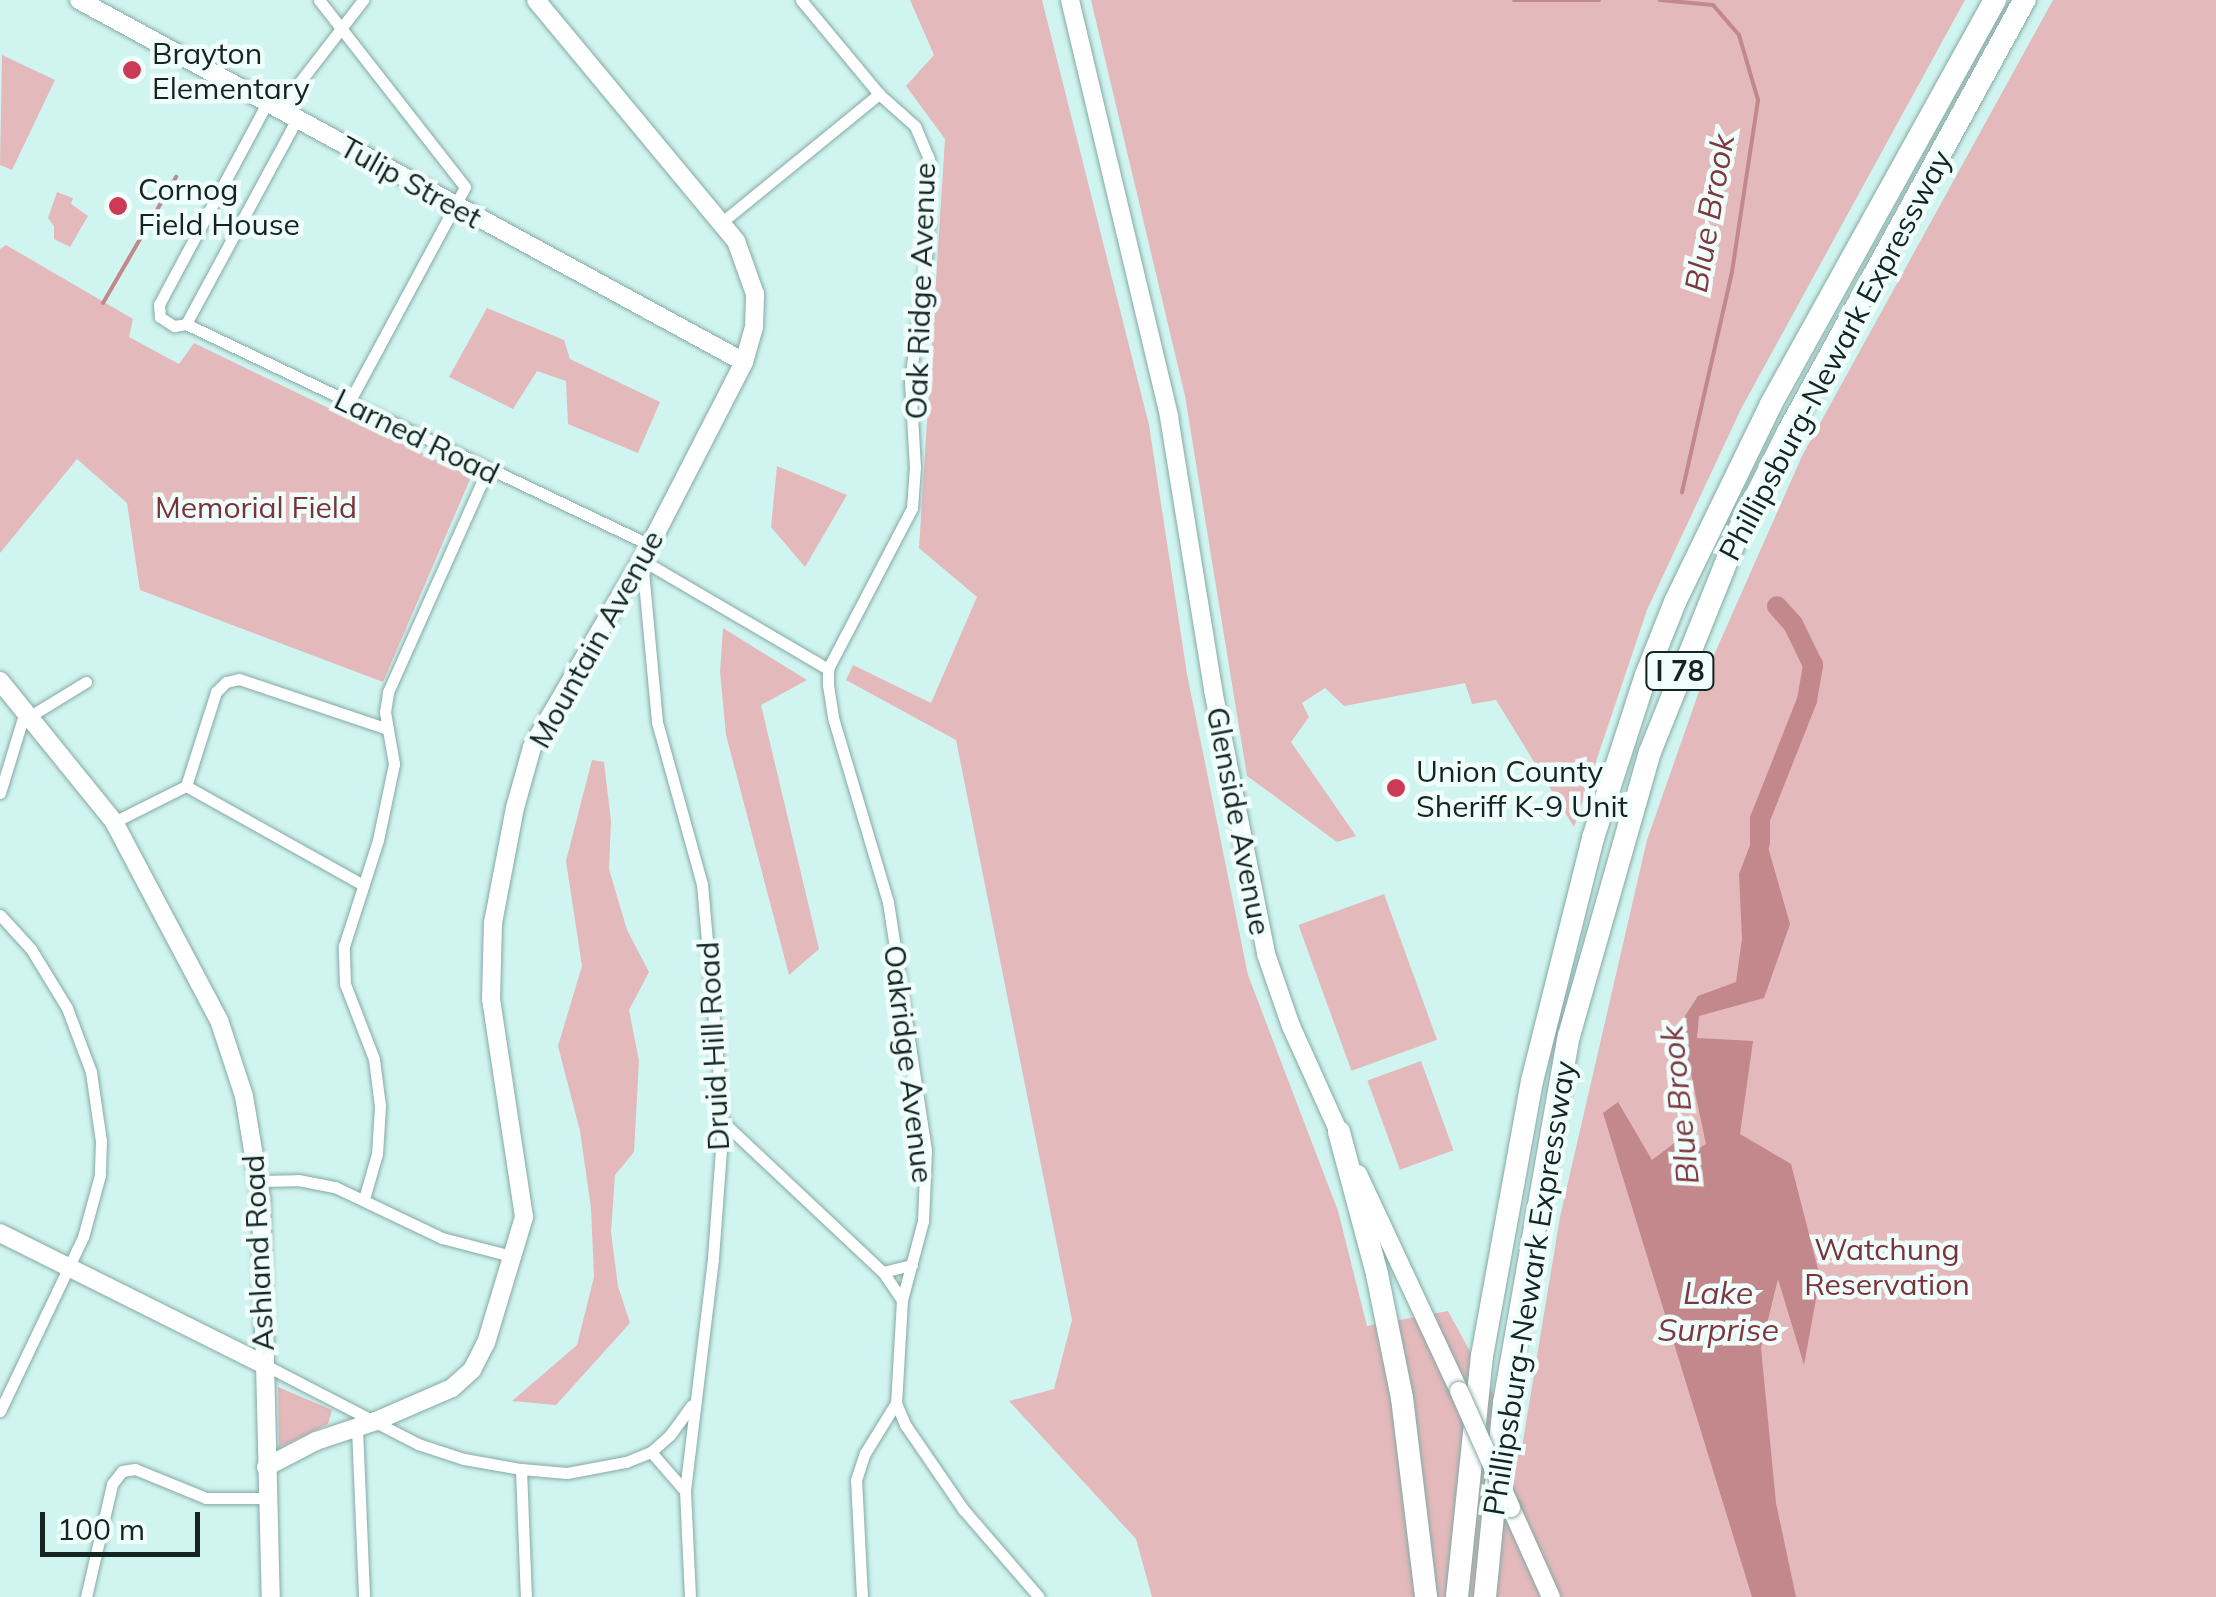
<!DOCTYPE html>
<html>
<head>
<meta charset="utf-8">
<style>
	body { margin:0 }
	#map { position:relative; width:2216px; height:1597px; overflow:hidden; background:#d0f5f0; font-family:Mulish,sans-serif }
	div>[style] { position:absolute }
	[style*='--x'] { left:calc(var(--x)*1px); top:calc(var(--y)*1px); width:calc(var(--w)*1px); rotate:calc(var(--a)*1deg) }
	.green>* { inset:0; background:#e3b9bb; transform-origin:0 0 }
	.water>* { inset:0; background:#c2888c }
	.stream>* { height:4px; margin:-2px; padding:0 2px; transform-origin:2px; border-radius:2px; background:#c2888c }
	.river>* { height:20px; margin:-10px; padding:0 10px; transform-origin:10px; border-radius:10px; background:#c2888c }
	.roads { filter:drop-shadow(0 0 2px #86a9a4) drop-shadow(0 0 2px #86a9a4) }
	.street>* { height:11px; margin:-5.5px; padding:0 5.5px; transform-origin:5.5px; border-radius:5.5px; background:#fff }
	.secondary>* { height:18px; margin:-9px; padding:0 9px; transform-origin:9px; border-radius:9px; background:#fff }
	.highway>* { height:22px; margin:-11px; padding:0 11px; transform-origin:11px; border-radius:11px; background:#fff }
	.bridges { filter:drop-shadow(0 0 2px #86a9a4) drop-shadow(0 0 2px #86a9a4) }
	.secondary-bridge>* { height:18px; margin:-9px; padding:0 9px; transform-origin:9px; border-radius:9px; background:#fff }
	.dots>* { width:28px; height:28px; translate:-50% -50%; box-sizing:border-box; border:5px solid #effdfb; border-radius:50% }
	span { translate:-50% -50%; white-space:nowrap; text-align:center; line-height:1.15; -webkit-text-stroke:9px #effdfb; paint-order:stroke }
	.shield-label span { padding:2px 8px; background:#effdfb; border:2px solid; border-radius:8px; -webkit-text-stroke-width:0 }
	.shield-label { font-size:28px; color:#152321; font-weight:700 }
	.poi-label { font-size:30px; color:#152321 }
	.left { translate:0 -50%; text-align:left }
	.street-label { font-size:30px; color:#152321 }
	.park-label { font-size:30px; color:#7a323b }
	.water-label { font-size:32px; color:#7f3740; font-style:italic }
	.scale { position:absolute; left:40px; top:1512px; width:160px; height:45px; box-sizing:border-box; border:5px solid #152321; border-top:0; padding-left:12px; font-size:30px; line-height:35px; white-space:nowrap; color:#152321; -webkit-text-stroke:8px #effdfb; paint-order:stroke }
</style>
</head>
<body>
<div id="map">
	<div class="green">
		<div style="clip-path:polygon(910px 0,1042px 0,1149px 425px,1187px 674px,1248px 975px,1338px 1211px,1367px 1326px,1448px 1311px,1522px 1447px,1560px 1217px,1647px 840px,1703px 680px,1802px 456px,2053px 0,2216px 0,2216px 1597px,1152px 1597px,1136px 1539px,1009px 1401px,1054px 1389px,1072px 1320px,956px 740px,846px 680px,853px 665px,931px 703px,977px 597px,919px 548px,945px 139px,906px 86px,934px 55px)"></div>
		<div style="clip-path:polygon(1091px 0,1965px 0,1741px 409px,1647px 610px,1574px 827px,1496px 700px,1472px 704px,1465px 683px,1344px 706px,1325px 688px,1302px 703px,1309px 717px,1291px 742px,1356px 836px,1337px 842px,1247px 776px,1185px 396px)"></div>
		<div style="clip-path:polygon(2px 55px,55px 80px,12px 170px,0 165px)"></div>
		<div style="clip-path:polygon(57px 192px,73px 198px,71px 204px,88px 216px,70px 247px,54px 239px,54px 226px,48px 218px)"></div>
		<div style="clip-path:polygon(6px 245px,133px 319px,129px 337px,179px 364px,194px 343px,471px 477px,383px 682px,140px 590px,127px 503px,77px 459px,0 553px,0 249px)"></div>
		<div style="clip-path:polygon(487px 308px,564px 340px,570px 359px,660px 402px,638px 453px,568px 424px,566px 381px,537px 371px,513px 409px,449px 377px)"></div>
		<div style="clip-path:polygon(777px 466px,847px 495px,805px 567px,771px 527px)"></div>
		<div style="clip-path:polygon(723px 628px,807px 680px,761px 705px,819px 949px,789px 975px,726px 735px,720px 672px)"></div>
		<div style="clip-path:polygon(592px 760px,604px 762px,611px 821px,609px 869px,627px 930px,649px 972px,629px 1010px,639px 1061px,634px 1152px,615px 1175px,611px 1232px,618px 1286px,630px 1323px,556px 1405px,512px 1401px,577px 1345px,594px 1277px,591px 1208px,580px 1131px,558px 1046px,582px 966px,566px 861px)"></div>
		<div style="left:1384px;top:894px;width:155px;height:91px;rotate:70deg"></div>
		<div style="left:1421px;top:1061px;width:95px;height:57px;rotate:70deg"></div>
		<div style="clip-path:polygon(278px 1387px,332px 1410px,328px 1424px,279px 1448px)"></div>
	</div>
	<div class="water">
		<div style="clip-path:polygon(1760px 819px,1790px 924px,1764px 998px,1699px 1016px,1697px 1038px,1753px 1041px,1740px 1134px,1791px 1164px,1820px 1277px,1804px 1365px,1778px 1279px,1761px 1348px,1776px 1503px,1796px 1597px,1752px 1597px,1603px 1113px,1618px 1102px,1652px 1160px,1673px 1144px,1686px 1117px,1696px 1150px,1706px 1144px,1684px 1041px,1685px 1016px,1698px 996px,1736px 982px,1742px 939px,1739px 874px)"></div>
	</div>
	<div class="stream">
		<div style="--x:1514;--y:0;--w:85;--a:0"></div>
		<div style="--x:1660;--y:0;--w:53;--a:5.4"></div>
		<div style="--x:1713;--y:5;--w:40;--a:49"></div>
		<div style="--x:1739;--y:35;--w:68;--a:73.7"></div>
		<div style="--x:1758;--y:100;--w:174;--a:98.6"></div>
		<div style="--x:1732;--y:272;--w:226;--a:102.8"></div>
		<div style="--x:103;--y:303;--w:146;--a:-59.9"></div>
	</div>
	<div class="river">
		<div style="--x:1760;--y:843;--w:24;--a:-90"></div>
		<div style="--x:1760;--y:819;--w:128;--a:-68.4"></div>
		<div style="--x:1807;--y:700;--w:36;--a:-80"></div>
		<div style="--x:1813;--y:665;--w:46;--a:-116"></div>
		<div style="--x:1793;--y:624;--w:24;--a:-132"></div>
	</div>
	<div class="roads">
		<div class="street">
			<div style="--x:319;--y:0;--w:237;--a:52"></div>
			<div style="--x:465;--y:187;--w:247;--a:118.3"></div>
			<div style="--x:801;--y:0;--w:122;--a:50.3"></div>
			<div style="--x:879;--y:94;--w:48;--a:41.6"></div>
			<div style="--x:915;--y:126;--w:36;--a:67"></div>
			<div style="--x:929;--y:159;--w:82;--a:90.7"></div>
			<div style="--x:928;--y:241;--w:141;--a:97.3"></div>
			<div style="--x:910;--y:381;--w:86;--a:86.7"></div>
			<div style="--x:915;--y:467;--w:41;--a:94.2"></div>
			<div style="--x:912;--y:508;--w:182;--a:117.6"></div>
			<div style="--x:828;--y:669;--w:16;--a:90"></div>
			<div style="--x:828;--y:685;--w:36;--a:81"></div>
			<div style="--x:834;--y:721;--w:189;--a:73.4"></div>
			<div style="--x:888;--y:902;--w:251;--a:81.3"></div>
			<div style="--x:926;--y:1150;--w:71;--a:92.4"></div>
			<div style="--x:923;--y:1221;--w:82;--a:104.9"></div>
			<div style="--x:902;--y:1300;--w:103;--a:93.3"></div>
			<div style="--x:896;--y:1403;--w:25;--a:67"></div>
			<div style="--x:906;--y:1426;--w:101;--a:55.5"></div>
			<div style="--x:963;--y:1509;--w:116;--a:49.2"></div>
			<div style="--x:267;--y:103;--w:228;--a:118.2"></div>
			<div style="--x:159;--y:304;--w:13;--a:86"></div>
			<div style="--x:160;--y:317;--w:17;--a:33"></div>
			<div style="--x:174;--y:326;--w:12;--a:-9"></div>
			<div style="--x:186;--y:324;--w:233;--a:-61.6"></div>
			<div style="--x:279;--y:109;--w:138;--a:-52.4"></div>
			<div style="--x:722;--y:222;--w:203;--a:-39.2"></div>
			<div style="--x:186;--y:324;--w:514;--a:25.47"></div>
			<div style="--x:642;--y:560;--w:163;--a:84.7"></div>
			<div style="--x:657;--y:722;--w:168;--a:74.5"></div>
			<div style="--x:702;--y:884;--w:239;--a:85"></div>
			<div style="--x:723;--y:1122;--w:137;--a:94.2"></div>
			<div style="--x:713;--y:1259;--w:234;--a:96.9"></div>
			<div style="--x:685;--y:1491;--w:106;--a:87.3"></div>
			<div style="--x:642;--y:560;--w:216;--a:30.4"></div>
			<div style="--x:186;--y:786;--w:99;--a:-72.3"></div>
			<div style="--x:216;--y:692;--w:14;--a:-45"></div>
			<div style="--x:226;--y:682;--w:13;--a:-13"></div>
			<div style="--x:239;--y:679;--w:157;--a:18.6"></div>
			<div style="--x:186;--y:786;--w:203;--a:29.2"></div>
			<div style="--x:0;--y:793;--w:75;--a:-73"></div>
			<div style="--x:22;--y:721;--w:75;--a:-31.4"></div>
			<div style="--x:114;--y:822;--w:80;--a:-26.6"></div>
			<div style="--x:0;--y:915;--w:46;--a:47.6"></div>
			<div style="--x:31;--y:949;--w:69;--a:58.6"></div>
			<div style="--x:67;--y:1008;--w:68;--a:69.4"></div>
			<div style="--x:91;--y:1072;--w:70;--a:81.8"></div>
			<div style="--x:101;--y:1141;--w:34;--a:92"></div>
			<div style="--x:100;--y:1175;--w:64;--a:105.3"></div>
			<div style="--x:83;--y:1237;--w:193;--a:115.5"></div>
			<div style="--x:723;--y:1122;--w:219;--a:43.2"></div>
			<div style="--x:883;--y:1272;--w:34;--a:56"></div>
			<div style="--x:259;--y:1181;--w:39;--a:-1"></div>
			<div style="--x:298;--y:1180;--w:38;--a:11"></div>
			<div style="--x:335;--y:1187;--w:119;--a:25.5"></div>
			<div style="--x:442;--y:1238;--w:75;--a:14.6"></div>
			<div style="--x:364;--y:1199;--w:47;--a:-73.9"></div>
			<div style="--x:377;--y:1154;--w:48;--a:-86.4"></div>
			<div style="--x:380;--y:1106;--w:47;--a:-97.3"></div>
			<div style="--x:374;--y:1059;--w:80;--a:-111.1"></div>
			<div style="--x:345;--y:984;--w:38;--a:-92"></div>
			<div style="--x:344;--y:946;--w:111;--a:-72.2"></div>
			<div style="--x:378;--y:840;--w:78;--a:-78.1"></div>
			<div style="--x:394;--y:764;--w:53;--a:-99.8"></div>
			<div style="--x:385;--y:712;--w:20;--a:-81"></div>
			<div style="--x:388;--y:692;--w:242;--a:-65.9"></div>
			<div style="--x:883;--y:1272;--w:30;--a:-14"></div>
			<div style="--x:265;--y:1365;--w:172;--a:27.3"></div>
			<div style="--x:418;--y:1444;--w:48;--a:18.1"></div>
			<div style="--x:464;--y:1459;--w:58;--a:10"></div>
			<div style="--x:521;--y:1469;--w:46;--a:5"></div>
			<div style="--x:567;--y:1473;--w:60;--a:-10.6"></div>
			<div style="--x:626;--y:1462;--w:27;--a:-22"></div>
			<div style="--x:651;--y:1452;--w:25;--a:-42"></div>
			<div style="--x:670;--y:1435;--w:37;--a:-54"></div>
			<div style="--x:357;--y:1428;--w:169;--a:87.6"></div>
			<div style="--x:651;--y:1452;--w:52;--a:48.9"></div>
			<div style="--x:521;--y:1469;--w:128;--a:87.8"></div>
			<div style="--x:86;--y:1597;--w:116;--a:-77"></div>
			<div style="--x:112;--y:1484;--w:16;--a:-52"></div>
			<div style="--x:122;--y:1471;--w:13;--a:-9"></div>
			<div style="--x:135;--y:1469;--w:77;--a:22.2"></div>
			<div style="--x:206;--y:1498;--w:60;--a:0"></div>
			<div style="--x:862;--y:1597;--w:117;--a:-92.9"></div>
			<div style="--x:856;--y:1480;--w:28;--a:-72"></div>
			<div style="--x:865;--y:1453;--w:59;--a:-58.2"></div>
		</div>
		<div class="secondary">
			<div style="--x:79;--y:0;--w:757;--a:28.56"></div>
			<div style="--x:1070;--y:0;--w:429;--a:76.6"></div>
			<div style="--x:1169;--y:417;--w:277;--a:80.8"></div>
			<div style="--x:1213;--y:690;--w:269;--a:78.6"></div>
			<div style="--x:1266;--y:954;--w:76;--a:70.9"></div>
			<div style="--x:1291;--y:1026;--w:126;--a:65.7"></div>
			<div style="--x:0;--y:681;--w:181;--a:51"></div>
			<div style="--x:114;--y:822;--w:224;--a:62.1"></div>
			<div style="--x:219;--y:1020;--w:80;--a:71.8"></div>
			<div style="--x:244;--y:1096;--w:104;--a:80.6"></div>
			<div style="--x:261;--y:1199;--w:398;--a:88.6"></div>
			<div style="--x:1358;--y:1174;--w:239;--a:65"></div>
			<div style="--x:0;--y:1233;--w:296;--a:26.5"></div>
			<div style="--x:266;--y:1467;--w:56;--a:-27.5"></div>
			<div style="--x:316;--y:1441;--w:63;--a:-18.4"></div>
			<div style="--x:376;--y:1421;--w:83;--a:-23.5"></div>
			<div style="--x:452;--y:1388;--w:27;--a:-42"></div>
			<div style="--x:472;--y:1370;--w:30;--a:-63"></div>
			<div style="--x:486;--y:1343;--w:132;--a:-73.2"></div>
			<div style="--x:524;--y:1217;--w:220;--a:-98.6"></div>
			<div style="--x:491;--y:999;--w:76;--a:-88.5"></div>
			<div style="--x:493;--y:923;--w:117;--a:-79.2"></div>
			<div style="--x:515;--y:808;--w:63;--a:-74.4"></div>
			<div style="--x:532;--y:747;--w:234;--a:-59.7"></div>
			<div style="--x:650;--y:545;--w:206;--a:-62.8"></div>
			<div style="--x:744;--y:362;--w:36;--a:-74"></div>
			<div style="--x:754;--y:327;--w:33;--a:-88"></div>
			<div style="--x:755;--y:294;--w:56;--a:-109.7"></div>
			<div style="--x:736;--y:241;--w:313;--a:-129.7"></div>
			<div style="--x:1511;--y:1508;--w:98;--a:65.8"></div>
		</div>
		<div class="highway">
			<div style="--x:1339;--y:1132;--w:147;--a:75"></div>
			<div style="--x:1377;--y:1274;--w:126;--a:78.6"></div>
			<div style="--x:1402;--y:1398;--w:200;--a:83.1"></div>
			<div style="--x:1457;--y:1597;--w:242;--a:-84.1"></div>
			<div style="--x:1482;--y:1356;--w:280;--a:-79.7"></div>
			<div style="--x:1532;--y:1081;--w:251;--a:-75.9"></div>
			<div style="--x:1593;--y:838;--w:171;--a:-72"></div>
			<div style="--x:1646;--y:675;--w:79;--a:-68.3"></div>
			<div style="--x:1675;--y:602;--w:220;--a:-64.1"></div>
			<div style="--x:1771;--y:404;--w:462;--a:-61"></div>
			<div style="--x:1485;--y:1597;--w:195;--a:-84.4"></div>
			<div style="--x:1504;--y:1403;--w:373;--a:-80"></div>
			<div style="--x:1569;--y:1036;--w:295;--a:-74.1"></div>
			<div style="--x:1650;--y:752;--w:241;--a:-68.1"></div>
			<div style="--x:1740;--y:528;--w:107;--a:-63.4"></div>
			<div style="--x:1788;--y:432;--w:493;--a:-61.3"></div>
		</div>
	</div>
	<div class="bridges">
		<div class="secondary-bridge">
			<div style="--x:1459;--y:1391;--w:128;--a:66"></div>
		</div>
	</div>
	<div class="dots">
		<div style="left:132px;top:70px;background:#cb3b56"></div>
		<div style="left:118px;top:206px;background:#cb3b56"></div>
		<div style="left:1396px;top:788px;background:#cb3b56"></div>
	</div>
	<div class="shield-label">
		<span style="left:1680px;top:671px">I 78</span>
	</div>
	<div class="poi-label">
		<span class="left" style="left:152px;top:70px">Brayton<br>Elementary</span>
		<span class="left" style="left:138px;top:206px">Cornog<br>Field House</span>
		<span class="left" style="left:1416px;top:788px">Union County<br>Sheriff K-9 Unit</span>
	</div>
	<div class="street-label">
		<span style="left:411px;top:182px;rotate:29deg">Tulip Street</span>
		<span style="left:920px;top:291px;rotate:-88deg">Oak Ridge Avenue</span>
		<span style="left:1835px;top:355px;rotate:-62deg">Phillipsburg-Newark Expressway</span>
		<span style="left:417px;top:436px;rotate:26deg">Larned Road</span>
		<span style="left:596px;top:639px;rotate:-61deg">Mountain Avenue</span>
		<span style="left:1239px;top:821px;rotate:79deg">Glenside Avenue</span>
		<span style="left:713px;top:1046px;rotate:-93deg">Druid Hill Road</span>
		<span style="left:909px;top:1064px;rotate:83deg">Oakridge Avenue</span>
		<span style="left:258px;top:1253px;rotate:-93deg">Ashland Road</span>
		<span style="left:1529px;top:1288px;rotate:-81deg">Phillipsburg-Newark Expressway</span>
	</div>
	<div class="park-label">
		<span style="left:256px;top:507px">Memorial Field</span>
		<span style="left:1887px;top:1266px">Watchung<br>Reservation</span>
	</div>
	<div class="water-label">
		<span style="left:1709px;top:213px;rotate:-80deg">Blue Brook</span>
		<span style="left:1679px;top:1105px;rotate:-96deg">Blue Brook</span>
		<span style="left:1718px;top:1311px">Lake<br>Surprise</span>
	</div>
	<div class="scale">100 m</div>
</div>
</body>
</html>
